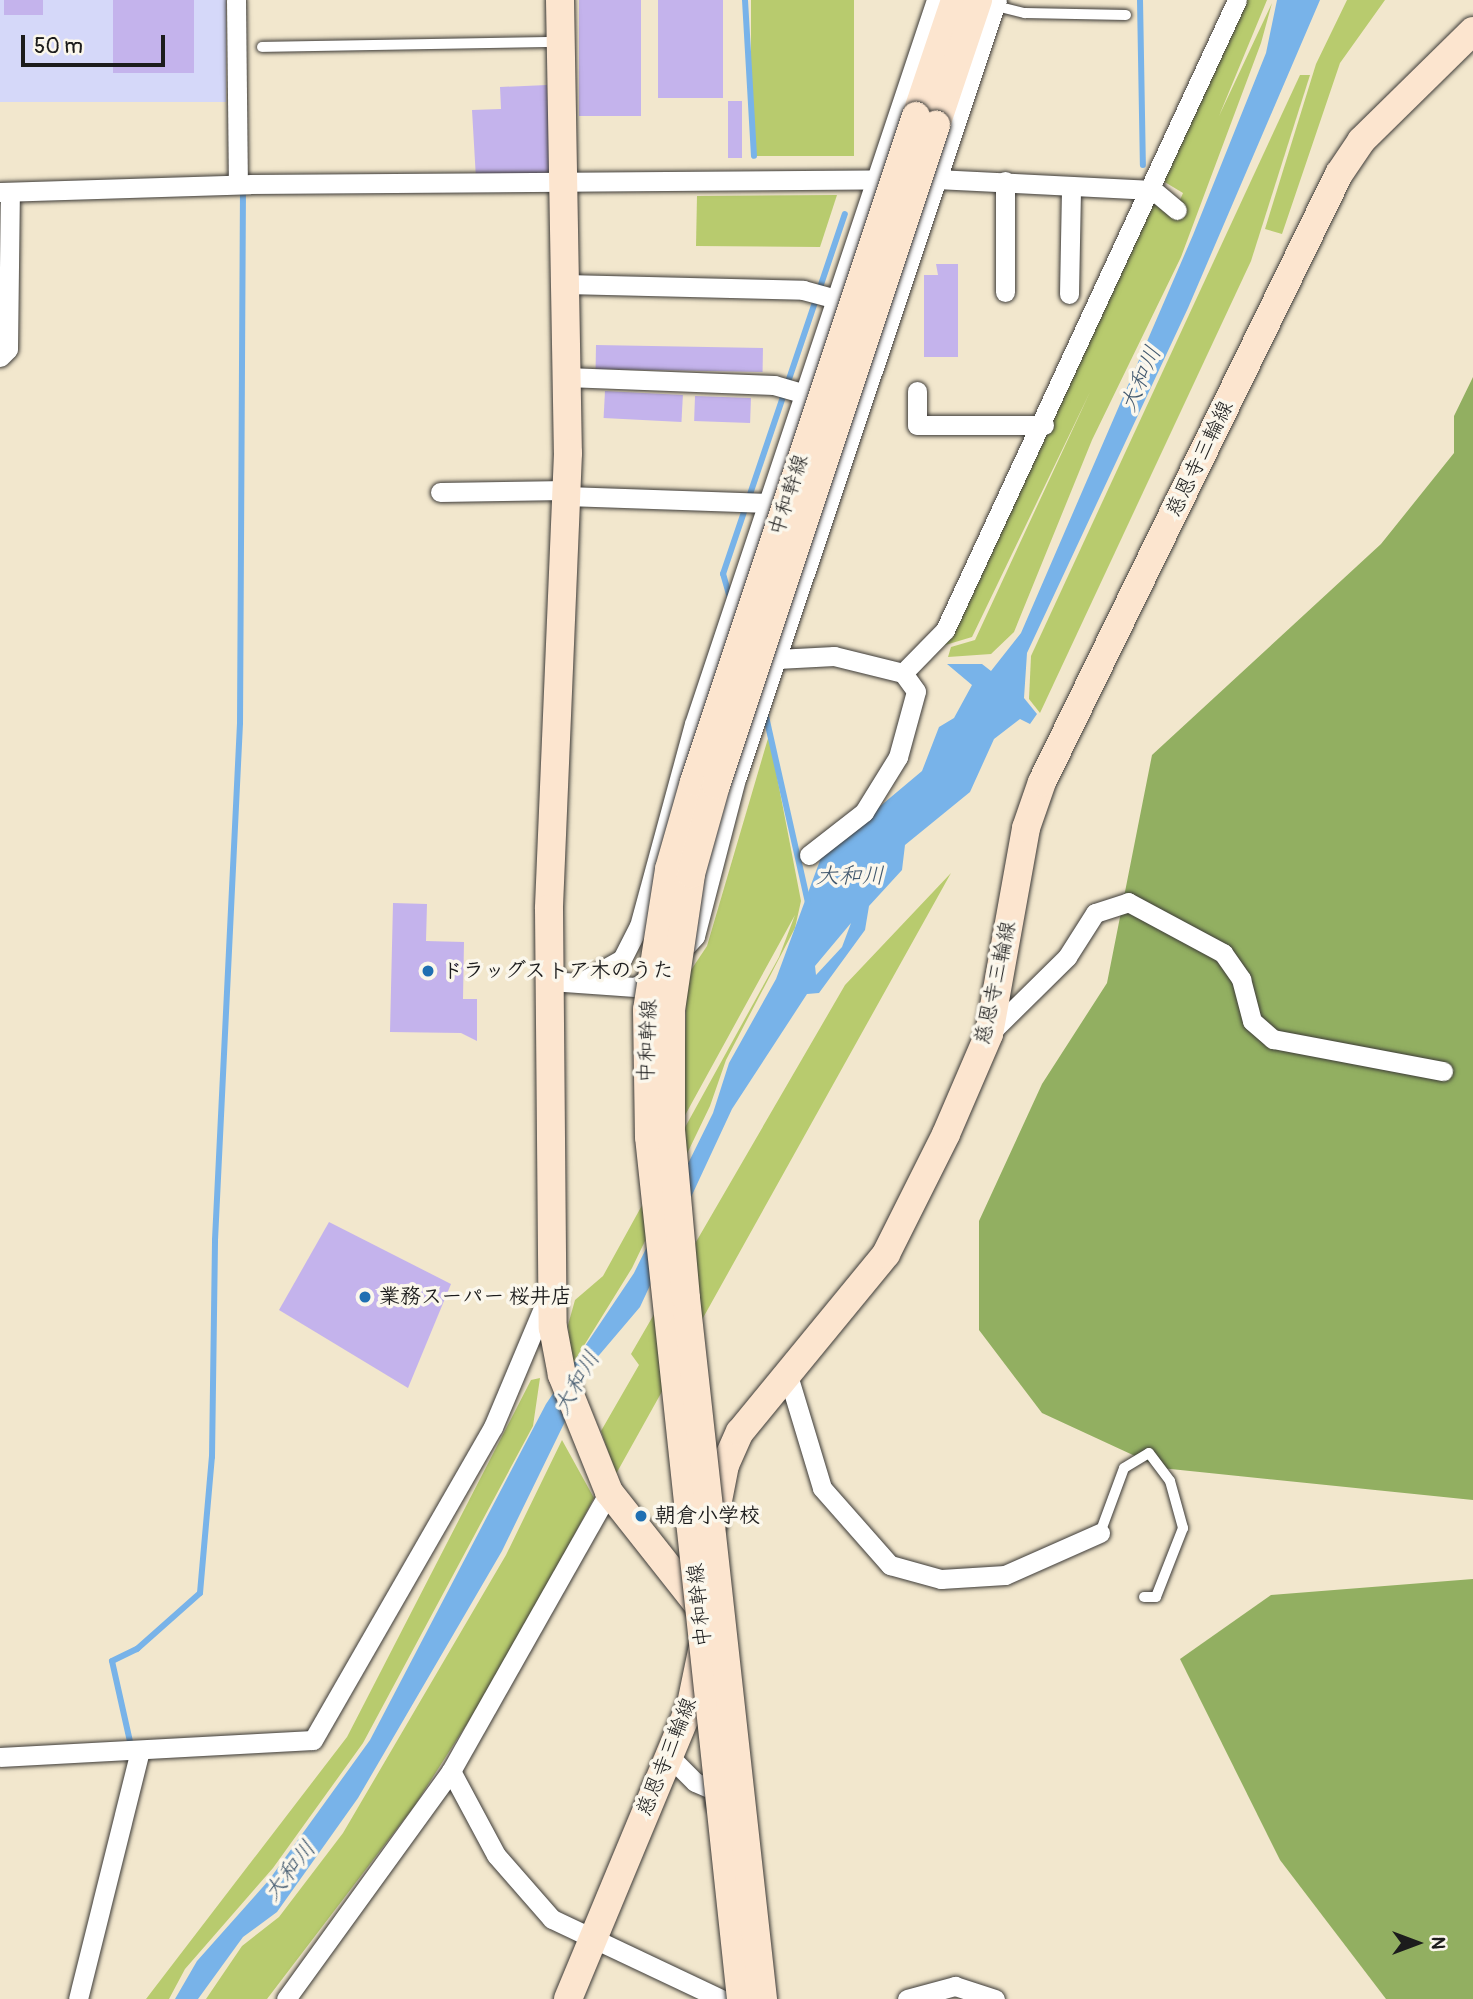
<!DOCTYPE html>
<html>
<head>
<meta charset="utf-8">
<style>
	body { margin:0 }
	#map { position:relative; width:1473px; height:1999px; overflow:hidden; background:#f2e7cd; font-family:Pangolin,"Klee One",sans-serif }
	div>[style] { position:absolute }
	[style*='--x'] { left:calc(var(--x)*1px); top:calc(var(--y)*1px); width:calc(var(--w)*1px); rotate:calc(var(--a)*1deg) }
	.built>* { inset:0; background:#d5d8f9; transform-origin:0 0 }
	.green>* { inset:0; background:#b8cb6e; transform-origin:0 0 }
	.forest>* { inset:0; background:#92af61 }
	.water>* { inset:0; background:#78b3e9 }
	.stream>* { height:6px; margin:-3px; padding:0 3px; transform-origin:3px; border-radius:3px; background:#78b3e9 }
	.building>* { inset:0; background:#c4b3ec; transform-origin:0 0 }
	.roads { filter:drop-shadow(0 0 2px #3c3a37) drop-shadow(0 0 2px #3c3a37) }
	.lane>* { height:10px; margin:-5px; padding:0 5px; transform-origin:5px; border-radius:5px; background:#fff }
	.street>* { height:19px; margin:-9.5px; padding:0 9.5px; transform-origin:9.5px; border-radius:9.5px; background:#fff }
	.secondary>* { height:28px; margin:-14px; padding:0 14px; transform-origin:14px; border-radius:14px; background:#fce5cf }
	.bridges { filter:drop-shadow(0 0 2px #3c3a37) drop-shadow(0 0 2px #3c3a37) }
	.secondary-bridge>* { height:28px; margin:-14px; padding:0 14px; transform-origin:14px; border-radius:14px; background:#fce5cf }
	.dots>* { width:19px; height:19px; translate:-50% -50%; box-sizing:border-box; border:4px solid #fbf7ec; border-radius:50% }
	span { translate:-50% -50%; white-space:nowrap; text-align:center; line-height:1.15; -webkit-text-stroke:7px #fbf7ec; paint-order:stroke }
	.street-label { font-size:21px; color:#1c1c1c }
	.poi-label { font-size:21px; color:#1c1c1c; font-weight:700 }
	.left { translate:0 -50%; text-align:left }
	.water-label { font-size:23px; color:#41586e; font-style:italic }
	.north { position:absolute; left:1382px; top:1908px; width:70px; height:70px; -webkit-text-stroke:5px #fbf7ec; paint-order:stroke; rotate:90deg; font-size:19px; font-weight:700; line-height:28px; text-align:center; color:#1c1c1c }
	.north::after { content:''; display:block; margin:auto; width:24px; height:32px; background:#1c1c1c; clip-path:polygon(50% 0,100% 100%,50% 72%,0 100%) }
	.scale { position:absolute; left:21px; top:35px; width:144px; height:32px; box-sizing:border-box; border:4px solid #1c1c1c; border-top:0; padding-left:9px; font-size:21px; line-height:24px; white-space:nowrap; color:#1c1c1c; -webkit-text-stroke:5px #fbf7ec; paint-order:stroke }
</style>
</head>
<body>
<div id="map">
	<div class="built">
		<div style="left:0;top:0;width:226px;height:102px"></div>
	</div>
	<div class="green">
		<div style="left:751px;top:0;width:103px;height:156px"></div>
		<div style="clip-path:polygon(1246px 0,1267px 0,1219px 116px,1272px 3px,1261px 43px,1181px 257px,1092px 440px,1014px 632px,991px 654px,948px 657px,951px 647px,975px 640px,1090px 392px,972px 637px,932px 649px,1158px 192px,1176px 209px,1183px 193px,1163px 181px)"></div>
		<div style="clip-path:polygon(1347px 0,1385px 0,1340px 63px,1282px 234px,1265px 229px,1316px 64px)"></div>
		<div style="clip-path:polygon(1300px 75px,1310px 75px,1251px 261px,1040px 713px,1029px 699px,1031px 656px)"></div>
		<div style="clip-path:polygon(837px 195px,820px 247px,696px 246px,697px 196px)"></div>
		<div style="clip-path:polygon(769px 735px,801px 901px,795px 928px,726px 1060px,710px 1106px,632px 1268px,572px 1365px,568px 1325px,575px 1300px,603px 1276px,779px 957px,795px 915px,683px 1119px,687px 976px,707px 946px)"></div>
		<div style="clip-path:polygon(951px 873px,616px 1474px,601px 1431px,639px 1365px,631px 1354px,845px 985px)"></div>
		<div style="clip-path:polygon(540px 1378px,533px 1426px,363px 1743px,273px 1868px,185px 1969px,169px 1999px,146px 1999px,347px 1737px,531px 1380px)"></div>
		<div style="clip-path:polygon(562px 1440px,594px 1498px,502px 1669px,415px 1805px,267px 1999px,206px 1999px,242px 1946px,279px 1917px,343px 1833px,506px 1555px)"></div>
	</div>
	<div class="forest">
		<div style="clip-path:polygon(1473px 377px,1473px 1500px,1161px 1468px,1042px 1413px,979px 1330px,979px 1221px,1042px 1084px,1107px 983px,1152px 755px,1381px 544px,1454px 453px,1454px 416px)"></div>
		<div style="clip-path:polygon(1473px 1579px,1473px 1999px,1386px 1999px,1280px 1860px,1180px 1659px,1271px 1595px)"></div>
	</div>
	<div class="water">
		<div style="clip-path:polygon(evenodd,1277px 0,1320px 0,1188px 308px,1027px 653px,1024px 698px,1037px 714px,1030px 724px,1020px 719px,994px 739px,970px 792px,905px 845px,902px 870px,869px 906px,865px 930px,819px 993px,807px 994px,732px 1109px,640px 1307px,595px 1360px,502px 1551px,358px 1798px,277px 1912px,243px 1937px,198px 1999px,175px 1999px,197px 1961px,269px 1880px,370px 1740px,546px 1404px,634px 1273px,713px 1113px,729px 1063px,776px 979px,822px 855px,922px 771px,939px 727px,954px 718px,972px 685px,947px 664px,982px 664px,991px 671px,1021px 633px,1193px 235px,1266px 53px,1277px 0,851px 923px,842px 947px,816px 975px,815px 966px,851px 923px)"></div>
	</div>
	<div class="stream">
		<div style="--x:745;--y:0;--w:156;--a:86.7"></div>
		<div style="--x:1140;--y:0;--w:165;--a:89"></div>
		<div style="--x:730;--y:598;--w:25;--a:-106"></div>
		<div style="--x:723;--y:574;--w:380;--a:-71.3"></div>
		<div style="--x:765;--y:712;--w:196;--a:77.3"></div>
		<div style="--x:131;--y:1746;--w:87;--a:-102.6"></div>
		<div style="--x:112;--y:1661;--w:28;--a:-26"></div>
		<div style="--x:137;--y:1649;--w:84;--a:-41.6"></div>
		<div style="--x:200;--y:1593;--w:137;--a:-85"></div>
		<div style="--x:212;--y:1457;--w:217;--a:-89.2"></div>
		<div style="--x:215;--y:1240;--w:518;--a:-87.23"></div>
		<div style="--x:240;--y:723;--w:536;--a:-89.68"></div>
	</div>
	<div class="building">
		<div style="left:4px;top:0;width:39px;height:15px"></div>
		<div style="left:113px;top:0;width:81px;height:73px"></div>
		<div style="left:579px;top:0;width:62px;height:116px"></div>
		<div style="left:658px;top:0;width:65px;height:98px"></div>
		<div style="clip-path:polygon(547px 85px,552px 175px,476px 179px,472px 110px,501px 109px,500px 87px)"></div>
		<div style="left:728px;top:101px;width:14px;height:57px"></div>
		<div style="clip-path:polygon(936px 264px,958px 264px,958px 357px,924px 357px,924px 275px,938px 275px)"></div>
		<div style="left:596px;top:345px;width:167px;height:24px;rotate:1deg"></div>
		<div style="left:605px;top:391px;width:78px;height:27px;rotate:3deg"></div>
		<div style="left:695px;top:396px;width:56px;height:25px;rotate:2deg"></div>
		<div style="clip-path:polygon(393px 903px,427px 904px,426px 941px,464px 942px,463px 999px,477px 999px,477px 1041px,461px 1033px,390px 1032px)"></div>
		<div style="clip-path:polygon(329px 1222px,451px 1284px,408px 1388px,279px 1310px)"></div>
	</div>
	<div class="roads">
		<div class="lane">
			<div style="--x:996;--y:6;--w:30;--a:14"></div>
			<div style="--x:1025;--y:13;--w:101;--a:1.1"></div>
			<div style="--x:262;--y:47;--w:295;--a:-1"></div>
			<div style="--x:1100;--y:1533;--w:69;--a:-69.7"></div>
			<div style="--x:1124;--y:1468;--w:29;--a:-31"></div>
			<div style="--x:1149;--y:1453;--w:35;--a:53"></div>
			<div style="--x:1170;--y:1481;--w:49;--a:74.5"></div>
			<div style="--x:1183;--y:1528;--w:74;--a:111.4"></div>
			<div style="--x:1156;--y:1597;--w:12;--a:180"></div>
		</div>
		<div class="street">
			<div style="--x:236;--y:0;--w:184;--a:89.4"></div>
			<div style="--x:0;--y:192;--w:250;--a:-1.8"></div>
			<div style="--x:250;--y:184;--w:686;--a:-0.42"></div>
			<div style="--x:936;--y:179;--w:217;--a:2.9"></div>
			<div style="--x:1153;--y:190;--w:31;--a:40"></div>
			<div style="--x:565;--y:284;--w:238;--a:1.4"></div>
			<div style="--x:803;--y:290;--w:35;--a:15"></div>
			<div style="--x:1005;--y:292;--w:111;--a:-90"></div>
			<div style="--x:1069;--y:294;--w:108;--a:-88.9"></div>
			<div style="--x:0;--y:357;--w:11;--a:-45"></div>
			<div style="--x:8;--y:349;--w:157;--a:-89.3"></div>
			<div style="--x:566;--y:377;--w:208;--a:2.2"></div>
			<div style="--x:774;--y:385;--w:33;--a:16"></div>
			<div style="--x:917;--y:391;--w:34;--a:90"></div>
			<div style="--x:917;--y:425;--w:127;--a:0"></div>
			<div style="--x:440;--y:492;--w:126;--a:-0.9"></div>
			<div style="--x:566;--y:496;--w:203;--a:2"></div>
			<div style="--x:777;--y:659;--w:57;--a:-3"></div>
			<div style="--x:834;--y:656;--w:71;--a:13.8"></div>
			<div style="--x:903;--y:673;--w:60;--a:-45.7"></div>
			<div style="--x:945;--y:630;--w:694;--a:-65.13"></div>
			<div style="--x:809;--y:855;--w:70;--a:-38"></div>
			<div style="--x:864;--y:812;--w:65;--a:-58.3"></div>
			<div style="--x:898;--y:757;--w:68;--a:-74.7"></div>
			<div style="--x:916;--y:691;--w:22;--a:-126"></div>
			<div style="--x:687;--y:945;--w:12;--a:-48"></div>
			<div style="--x:695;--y:936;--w:162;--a:-75.4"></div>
			<div style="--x:736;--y:779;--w:822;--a:-71.48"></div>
			<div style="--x:550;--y:981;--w:85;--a:4"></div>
			<div style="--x:635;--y:987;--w:27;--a:-28"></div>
			<div style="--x:581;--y:982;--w:47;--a:-29.3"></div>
			<div style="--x:622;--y:959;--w:37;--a:-63"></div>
			<div style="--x:639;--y:926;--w:209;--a:-74.8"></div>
			<div style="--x:694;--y:724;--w:763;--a:-71.52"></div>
			<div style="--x:989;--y:1034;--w:110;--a:-44.6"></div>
			<div style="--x:1067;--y:957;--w:52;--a:-57.5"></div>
			<div style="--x:1095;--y:913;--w:35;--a:-18"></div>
			<div style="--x:1128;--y:902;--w:108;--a:28.2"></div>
			<div style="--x:1223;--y:953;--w:32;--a:55"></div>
			<div style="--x:1241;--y:979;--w:43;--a:75.3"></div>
			<div style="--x:1252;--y:1021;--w:28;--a:41"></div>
			<div style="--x:1273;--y:1039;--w:173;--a:10.7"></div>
			<div style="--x:787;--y:1372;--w:121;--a:73.2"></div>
			<div style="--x:822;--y:1488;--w:103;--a:48.6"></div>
			<div style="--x:890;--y:1565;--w:53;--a:15.4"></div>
			<div style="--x:941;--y:1579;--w:64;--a:-3.6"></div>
			<div style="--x:1005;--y:1575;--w:104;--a:-23.9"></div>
			<div style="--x:0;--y:1757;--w:313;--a:-3.1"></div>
			<div style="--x:313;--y:1740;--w:361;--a:-60.1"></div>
			<div style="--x:493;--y:1427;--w:144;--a:-67.2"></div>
			<div style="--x:670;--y:1757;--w:35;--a:45"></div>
			<div style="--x:695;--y:1782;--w:21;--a:23"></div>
			<div style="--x:714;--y:1790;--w:13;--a:86"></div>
			<div style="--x:451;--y:1771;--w:95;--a:61.8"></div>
			<div style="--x:496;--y:1855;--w:85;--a:48.8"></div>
			<div style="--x:552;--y:1919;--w:187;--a:25.3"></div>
			<div style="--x:78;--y:1999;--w:252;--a:-76"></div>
			<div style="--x:286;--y:1999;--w:281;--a:-54.1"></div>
			<div style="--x:451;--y:1771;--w:321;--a:-60.5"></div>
			<div style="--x:907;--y:1999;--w:50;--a:-15.2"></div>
			<div style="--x:955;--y:1986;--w:42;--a:18"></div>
		</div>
		<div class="secondary">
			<div style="--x:560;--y:0;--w:453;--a:89"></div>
			<div style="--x:568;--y:453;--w:456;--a:92.4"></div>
			<div style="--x:549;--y:909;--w:419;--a:89.5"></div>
			<div style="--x:553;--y:1328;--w:48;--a:79.2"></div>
			<div style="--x:562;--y:1375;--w:126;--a:68.1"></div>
			<div style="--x:609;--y:1492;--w:158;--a:51.7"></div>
			<div style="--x:916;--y:116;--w:122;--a:-71.4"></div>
			<div style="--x:936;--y:125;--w:132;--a:-71.4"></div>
			<div style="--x:714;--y:1521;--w:57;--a:-78.9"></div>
			<div style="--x:725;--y:1465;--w:36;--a:-66"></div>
			<div style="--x:740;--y:1432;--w:230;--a:-50.6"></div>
			<div style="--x:886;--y:1254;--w:134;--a:-63.4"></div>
			<div style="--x:946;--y:1134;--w:109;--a:-66.7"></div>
			<div style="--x:989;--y:1034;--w:209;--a:-79.8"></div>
			<div style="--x:1026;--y:828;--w:49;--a:-70.8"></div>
			<div style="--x:1042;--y:782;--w:677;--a:-63.97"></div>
			<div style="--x:1339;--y:174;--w:40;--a:-56"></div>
			<div style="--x:1361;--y:141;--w:157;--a:-44.5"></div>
			<div style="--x:568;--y:1999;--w:320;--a:-67.4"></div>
			<div style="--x:691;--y:1704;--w:54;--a:-78.3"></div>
		</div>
	</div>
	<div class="bridges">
		<div class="secondary-bridge">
			<div style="--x:741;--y:1999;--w:867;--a:-96.09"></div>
			<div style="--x:649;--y:1137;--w:127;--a:-90.9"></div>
			<div style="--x:647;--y:1010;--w:143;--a:-81.1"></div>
			<div style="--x:669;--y:869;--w:91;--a:-74"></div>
			<div style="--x:694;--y:782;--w:702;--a:-71.57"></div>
			<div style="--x:763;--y:1999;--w:705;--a:-96.27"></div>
			<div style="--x:686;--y:1298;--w:169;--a:-95.1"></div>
			<div style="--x:671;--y:1130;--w:120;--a:-90"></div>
			<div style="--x:671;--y:1010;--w:137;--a:-81.6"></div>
			<div style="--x:691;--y:874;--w:92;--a:-74.3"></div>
			<div style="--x:716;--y:785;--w:696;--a:-71.57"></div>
		</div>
	</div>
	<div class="dots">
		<div style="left:428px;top:971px;background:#1f6fb2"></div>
		<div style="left:365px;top:1297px;background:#1f6fb2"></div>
		<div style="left:641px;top:1516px;background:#1f6fb2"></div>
	</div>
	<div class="street-label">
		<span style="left:1200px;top:459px;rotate:-64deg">慈恩寺三輪線</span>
		<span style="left:789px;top:495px;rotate:-72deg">中和幹線</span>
		<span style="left:996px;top:983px;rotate:-78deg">慈恩寺三輪線</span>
		<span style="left:648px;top:1041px;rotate:-88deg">中和幹線</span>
		<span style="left:700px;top:1605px;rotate:-96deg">中和幹線</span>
		<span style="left:667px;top:1757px;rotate:-68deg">慈恩寺三輪線</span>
	</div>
	<div class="poi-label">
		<span class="left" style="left:442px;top:971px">ドラッグストア木のうた</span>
		<span class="left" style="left:379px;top:1297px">業務スーパー 桜井店</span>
		<span class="left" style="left:655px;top:1516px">朝倉小学校</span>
	</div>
	<div class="water-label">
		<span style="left:1141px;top:379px;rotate:-66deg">大和川</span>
		<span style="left:850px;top:876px">大和川</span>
		<span style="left:577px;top:1383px;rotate:-60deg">大和川</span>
		<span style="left:290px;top:1871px;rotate:-52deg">大和川</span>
	</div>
	<div class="north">N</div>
	<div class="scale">50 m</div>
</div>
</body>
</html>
